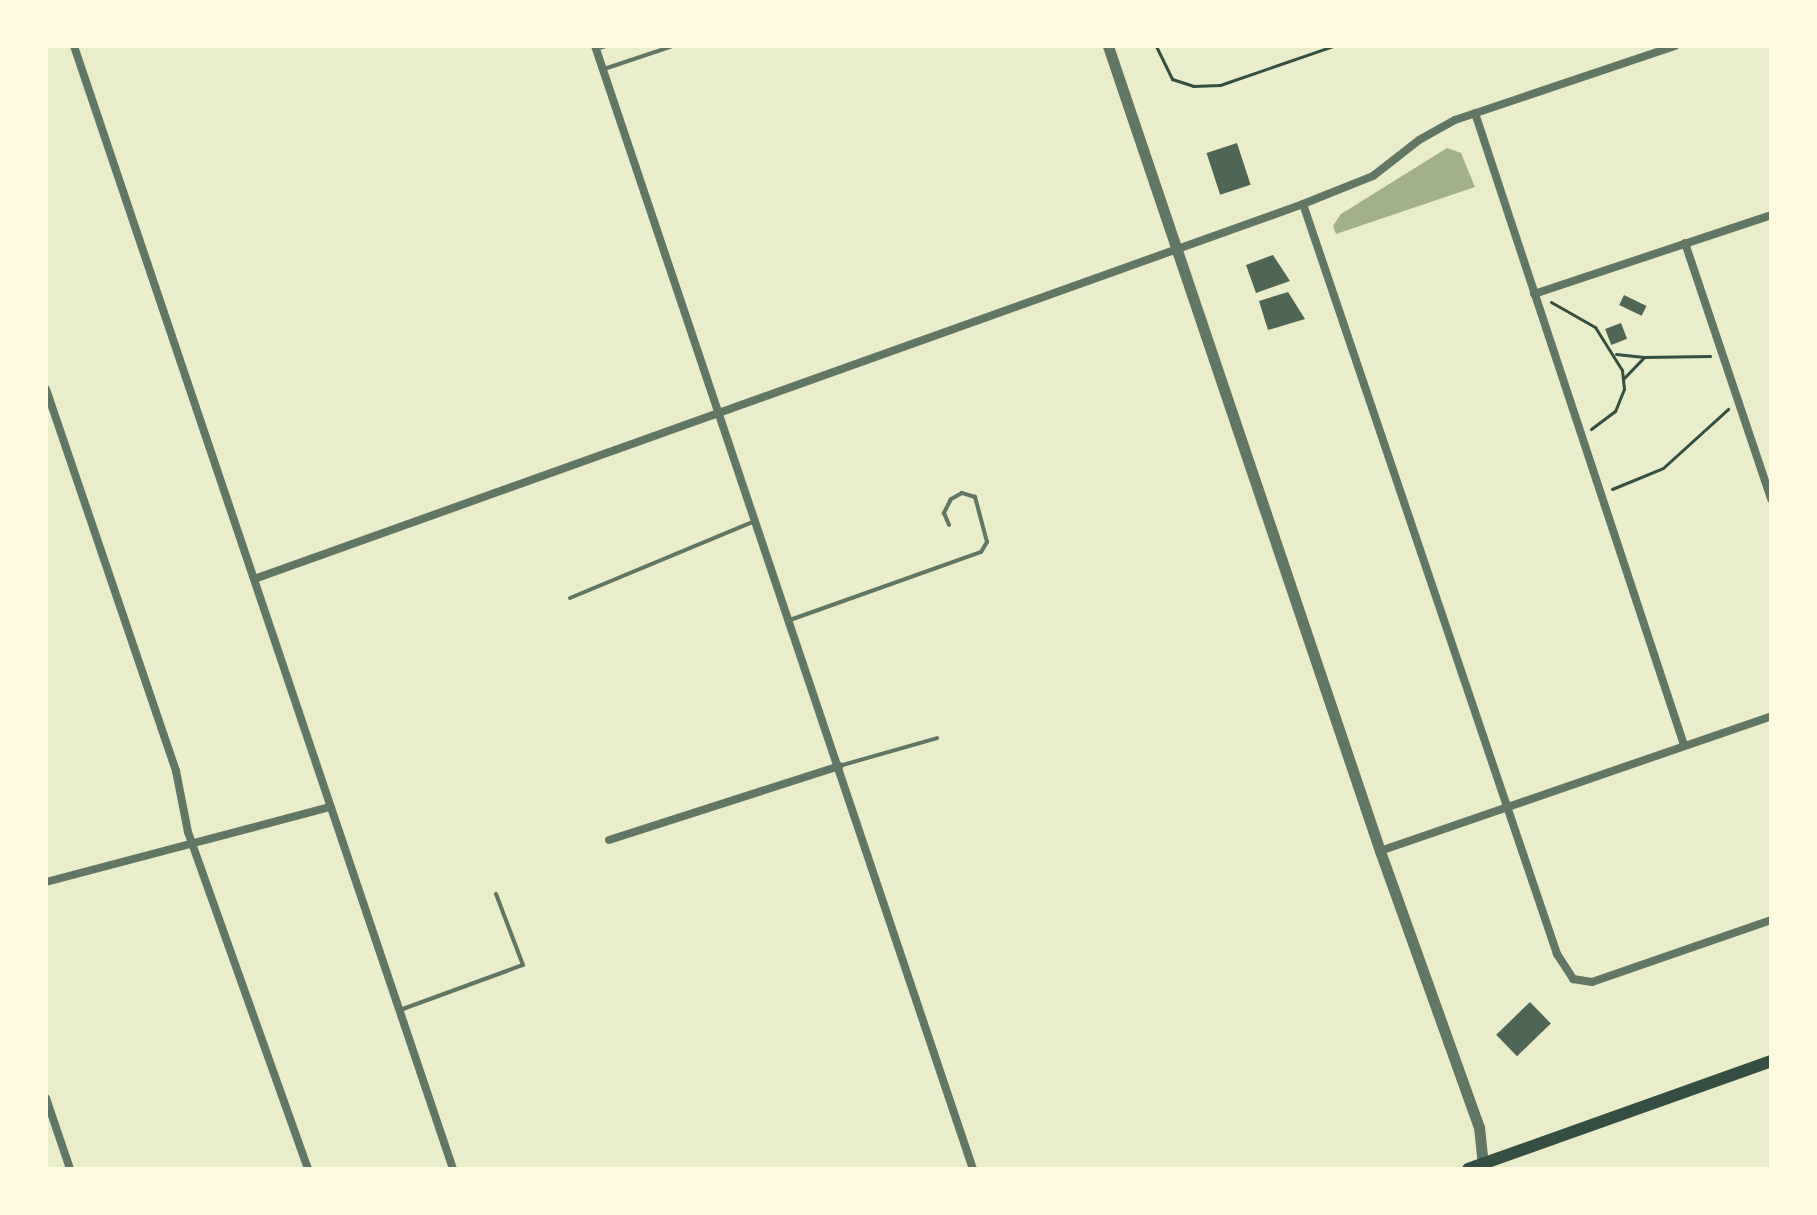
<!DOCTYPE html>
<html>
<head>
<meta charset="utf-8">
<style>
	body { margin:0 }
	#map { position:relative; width:1817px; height:1215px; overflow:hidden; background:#e9edc9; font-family:Poppins,sans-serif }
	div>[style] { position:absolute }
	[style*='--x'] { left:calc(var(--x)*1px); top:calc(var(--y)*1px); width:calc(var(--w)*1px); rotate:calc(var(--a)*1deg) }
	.water>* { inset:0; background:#a3b18a }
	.building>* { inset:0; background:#4f6655; transform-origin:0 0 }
	.path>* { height:3px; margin:-1.5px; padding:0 1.5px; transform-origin:1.5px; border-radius:1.5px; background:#344e41 }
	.service>* { height:4px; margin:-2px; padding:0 2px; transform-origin:2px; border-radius:2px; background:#617663 }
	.minor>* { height:8px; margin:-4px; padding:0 4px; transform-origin:4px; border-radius:4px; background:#617663 }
	.tertiary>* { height:11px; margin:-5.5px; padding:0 5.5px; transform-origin:5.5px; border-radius:5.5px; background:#617663 }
	.secondary>* { height:12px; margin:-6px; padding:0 6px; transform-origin:6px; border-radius:6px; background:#344e41 }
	span { translate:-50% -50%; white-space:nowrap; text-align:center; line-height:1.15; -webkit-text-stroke:7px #fefae0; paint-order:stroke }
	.frame { position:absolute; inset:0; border:48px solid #fefae0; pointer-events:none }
</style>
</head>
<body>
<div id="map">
	<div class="water">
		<div style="clip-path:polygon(1447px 148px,1461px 153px,1475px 187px,1336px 234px,1333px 226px,1341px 214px)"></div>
	</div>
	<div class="building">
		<div style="left:1237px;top:143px;width:44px;height:32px;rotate:72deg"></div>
		<div style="clip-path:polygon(1273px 255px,1290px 281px,1256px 293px,1246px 265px)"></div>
		<div style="clip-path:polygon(1288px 292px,1305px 319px,1268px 330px,1259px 301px)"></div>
		<div style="left:1624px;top:295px;width:25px;height:11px;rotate:26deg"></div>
		<div style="left:1621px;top:323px;width:17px;height:17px;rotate:69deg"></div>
		<div style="left:1530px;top:1002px;width:30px;height:47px;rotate:46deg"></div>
	</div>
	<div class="path">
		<div style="--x:1156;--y:46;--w:37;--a:64"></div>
		<div style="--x:1172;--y:79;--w:22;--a:18"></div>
		<div style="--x:1193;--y:86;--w:27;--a:-2"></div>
		<div style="--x:1220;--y:85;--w:120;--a:-19"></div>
		<div style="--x:1551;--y:302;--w:51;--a:29.6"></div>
		<div style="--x:1595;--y:327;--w:51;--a:57.9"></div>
		<div style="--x:1622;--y:370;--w:19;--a:84"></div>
		<div style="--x:1624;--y:389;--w:24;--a:112"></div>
		<div style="--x:1615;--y:411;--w:30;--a:143"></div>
		<div style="--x:1616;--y:354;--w:28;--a:6"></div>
		<div style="--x:1624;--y:378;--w:29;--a:-46"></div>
		<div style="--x:1644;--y:357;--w:66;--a:-0.9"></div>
		<div style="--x:1612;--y:489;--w:55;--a:-22.4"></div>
		<div style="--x:1663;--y:468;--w:88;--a:-42.2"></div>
	</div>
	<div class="service">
		<div style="--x:596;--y:49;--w:10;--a:-17"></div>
		<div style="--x:604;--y:69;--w:73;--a:-18.4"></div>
		<div style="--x:570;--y:598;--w:200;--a:-22.6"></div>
		<div style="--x:790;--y:620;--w:203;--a:-19.6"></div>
		<div style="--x:981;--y:552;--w:12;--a:-59"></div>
		<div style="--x:987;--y:542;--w:47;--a:-104.9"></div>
		<div style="--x:975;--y:497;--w:14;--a:-163"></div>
		<div style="--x:962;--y:493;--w:13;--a:151"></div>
		<div style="--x:951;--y:499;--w:16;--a:117"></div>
		<div style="--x:944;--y:513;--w:13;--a:67"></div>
		<div style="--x:839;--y:766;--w:102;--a:-15.9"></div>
		<div style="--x:400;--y:1010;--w:131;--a:-20.1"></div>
		<div style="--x:523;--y:965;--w:76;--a:-110.8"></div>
	</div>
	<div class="minor">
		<div style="--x:74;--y:46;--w:1185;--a:71.35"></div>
		<div style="--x:595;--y:46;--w:1185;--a:71.4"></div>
		<div style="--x:1475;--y:113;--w:666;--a:71.7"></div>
		<div style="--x:1303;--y:204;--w:792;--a:71.29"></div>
		<div style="--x:1557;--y:954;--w:30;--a:57"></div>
		<div style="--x:1573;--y:979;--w:19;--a:9"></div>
		<div style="--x:1592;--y:982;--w:189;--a:-19.1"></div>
		<div style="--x:1685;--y:243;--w:270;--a:71.4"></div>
		<div style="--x:1534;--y:294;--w:250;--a:-18.4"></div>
		<div style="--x:46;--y:389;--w:404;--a:71.2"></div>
		<div style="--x:176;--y:771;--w:62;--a:78.9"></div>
		<div style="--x:188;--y:832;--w:358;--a:70.4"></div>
		<div style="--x:257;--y:578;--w:1111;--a:-19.67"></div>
		<div style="--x:1303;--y:204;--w:75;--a:-21.8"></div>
		<div style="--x:1373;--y:176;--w:58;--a:-38"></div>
		<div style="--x:1419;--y:140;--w:41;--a:-29.1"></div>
		<div style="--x:1455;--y:120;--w:232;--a:-18.6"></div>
		<div style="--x:609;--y:840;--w:242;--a:-17.8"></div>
		<div style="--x:1380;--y:851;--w:414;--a:-19"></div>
		<div style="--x:46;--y:882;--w:291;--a:-14.8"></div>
		<div style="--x:46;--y:1098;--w:75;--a:71.3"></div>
	</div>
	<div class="tertiary">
		<div style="--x:1108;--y:46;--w:850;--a:71.33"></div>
		<div style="--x:1380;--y:851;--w:293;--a:70.3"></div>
		<div style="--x:1479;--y:1127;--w:37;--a:84"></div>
	</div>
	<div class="secondary">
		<div style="--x:1468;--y:1169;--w:322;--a:-19.6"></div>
	</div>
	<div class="frame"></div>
</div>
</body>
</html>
